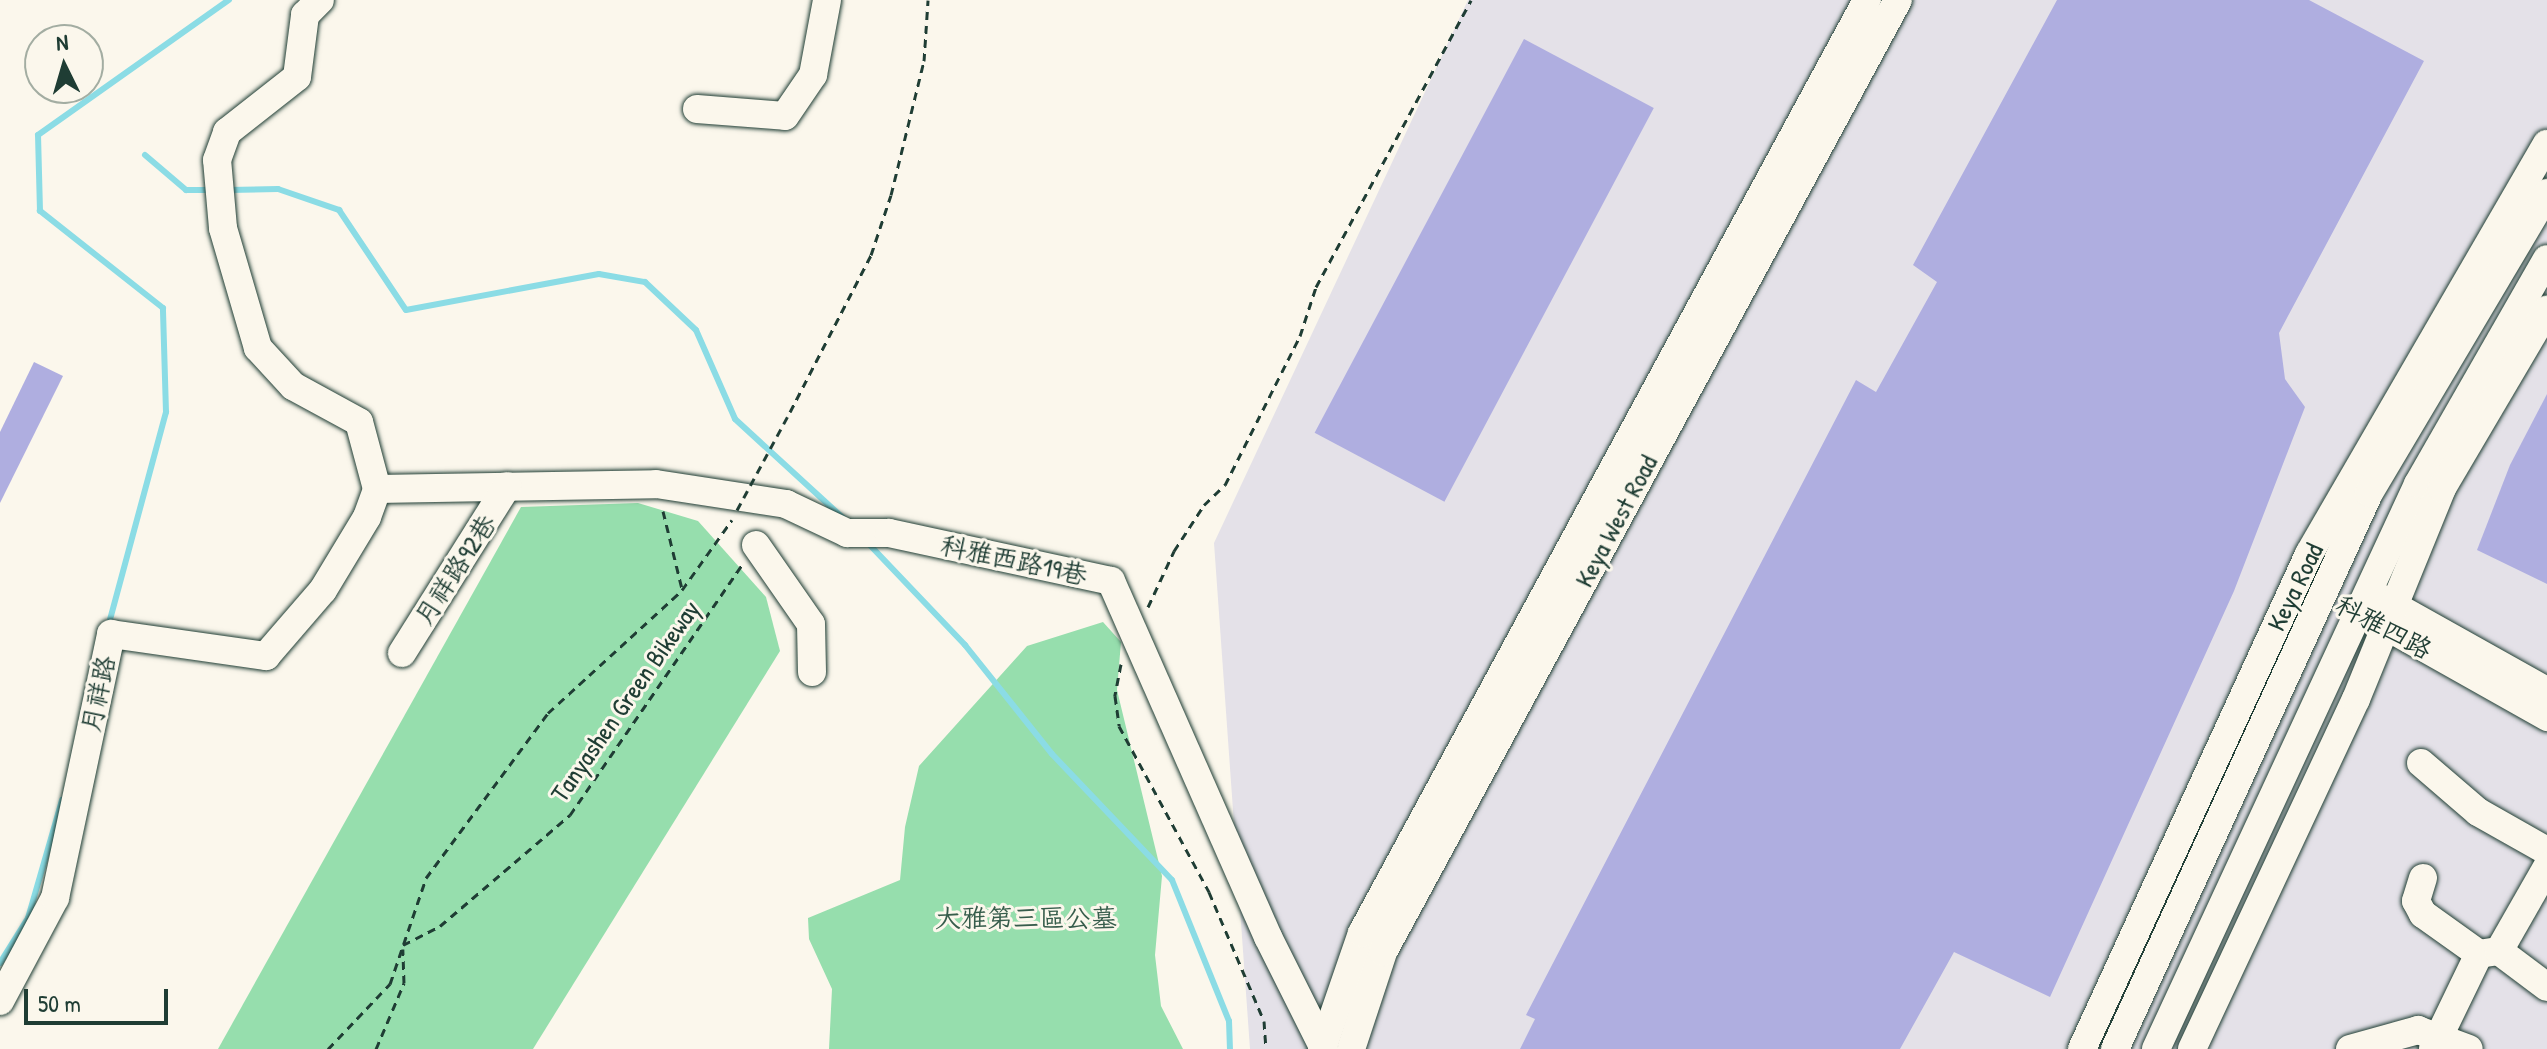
<!DOCTYPE html>
<html>
<head>
<meta charset="utf-8">
<style>
	body { margin:0 }
	#map { position:relative; width:2547px; height:1049px; overflow:hidden; background:#fbf7ec; font-family:"Patrick Hand","LXGW WenKai TC",sans-serif }
	div>[style] { position:absolute }
	[style*='--x'] { left:calc(var(--x)*1px); top:calc(var(--y)*1px); width:calc(var(--w)*1px); rotate:calc(var(--a)*1deg) }
	.built>* { inset:0; background:#e4e1e8 }
	.green>* { inset:0; background:#96dead }
	.stream>* { height:6px; margin:-3px; padding:0 3px; transform-origin:3px; border-radius:3px; background:#8bdce5 }
	.building>* { inset:0; background:#afaee0; transform-origin:0 0 }
	.path>* { height:3px; margin-top:-1.5px; transform-origin:0; background:repeating-linear-gradient(90deg,#1f3d34 0 8px,transparent 0 14px) }
	.roads { filter:drop-shadow(0 0 2px #1f3d34) drop-shadow(0 0 2px #1f3d34) }
	.minor>* { height:28px; margin:-14px; padding:0 14px; transform-origin:14px; border-radius:14px; background:#fbf7ec }
	.path-bridge>* { height:3px; margin-top:-1.5px; transform-origin:0; background:repeating-linear-gradient(90deg,#1f3d34 0 8px,transparent 0 14px) }
	span { translate:-50% -50%; white-space:nowrap; text-align:center; line-height:1.15; -webkit-text-stroke:6px #fbf7ec; paint-order:stroke }
	.street-label { font-size:26px; color:#1f3d34 }
	.park-label { font-size:26px; color:#375d4c }
	.north { position:absolute; left:24px; top:24px; width:80px; height:80px; box-sizing:border-box; background:#fbf7ec; border:2px solid #a3ada2; border-radius:50%; rotate:355deg; font-size:22px; font-weight:700; line-height:32px; text-align:center; color:#1f3d34 }
	.north::after { content:''; display:block; margin:auto; width:28px; height:36px; background:#1f3d34; clip-path:polygon(50% 0,100% 100%,50% 72%,0 100%) }
	.scale { position:absolute; left:24px; top:989px; width:144px; height:36px; box-sizing:border-box; border:4px solid #1f3d34; border-top:0; padding-left:10px; font-size:24px; line-height:28px; white-space:nowrap; color:#1f3d34; -webkit-text-stroke:6px #fbf7ec; paint-order:stroke }
</style>
</head>
<body>
<div id="map">
	<div class="built">
		<div style="clip-path:polygon(1468px 0,2547px 0,2547px 1049px,1250px 1049px,1214px 543px)"></div>
	</div>
	<div class="green">
		<div style="clip-path:polygon(638px 503px,698px 521px,766px 597px,780px 651px,533px 1049px,218px 1049px,521px 507px)"></div>
		<div style="clip-path:polygon(1103px 622px,1121px 642px,1117px 690px,1162px 876px,1155px 955px,1161px 1006px,1183px 1049px,829px 1049px,832px 989px,809px 939px,808px 918px,900px 880px,905px 827px,919px 766px,1027px 646px)"></div>
	</div>
	<div class="stream">
		<div style="--x:145;--y:155;--w:54;--a:40.5"></div>
		<div style="--x:186;--y:190;--w:27;--a:0"></div>
		<div style="--x:228;--y:190;--w:50;--a:-1.1"></div>
		<div style="--x:278;--y:189;--w:65;--a:19"></div>
		<div style="--x:339;--y:210;--w:120;--a:56.2"></div>
		<div style="--x:406;--y:310;--w:196;--a:-10.6"></div>
		<div style="--x:599;--y:274;--w:47;--a:9.9"></div>
		<div style="--x:645;--y:282;--w:70;--a:43.3"></div>
		<div style="--x:696;--y:330;--w:97;--a:66.3"></div>
		<div style="--x:735;--y:419;--w:148;--a:42.5"></div>
		<div style="--x:866;--y:541;--w:144;--a:46.4"></div>
		<div style="--x:965;--y:645;--w:139;--a:51.4"></div>
		<div style="--x:1052;--y:754;--w:174;--a:46.4"></div>
		<div style="--x:1172;--y:880;--w:152;--a:68"></div>
		<div style="--x:1229;--y:1021;--w:28;--a:88"></div>
		<div style="--x:108;--y:627;--w:223;--a:-74.9"></div>
		<div style="--x:166;--y:412;--w:104;--a:-91.7"></div>
		<div style="--x:163;--y:308;--w:157;--a:-141.7"></div>
		<div style="--x:40;--y:211;--w:76;--a:-91.5"></div>
		<div style="--x:38;--y:135;--w:234;--a:-35.3"></div>
		<div style="--x:0;--y:963;--w:53;--a:-58.1"></div>
		<div style="--x:28;--y:918;--w:123;--a:-73.9"></div>
	</div>
	<div class="building">
		<div style="clip-path:polygon(2057px 0,2309px 0,2424px 61px,2279px 333px,2285px 379px,2305px 407px,2234px 591px,2050px 997px,1954px 952px,1900px 1049px,1520px 1049px,1535px 1019px,1526px 1015px,1856px 380px,1876px 392px,1937px 282px,1913px 265px)"></div>
		<div style="left:1524px;top:39px;width:147px;height:446px;rotate:28deg"></div>
		<div style="clip-path:polygon(34px 362px,63px 376px,0 503px,0 432px)"></div>
		<div style="clip-path:polygon(2547px 394px,2547px 584px,2477px 550px,2510px 465px)"></div>
	</div>
	<div class="path">
		<div style="--x:790;--y:412;--w:177;--a:-62.7"></div>
		<div style="--x:871;--y:255;--w:63;--a:-71.6"></div>
		<div style="--x:891;--y:195;--w:138;--a:-76.2"></div>
		<div style="--x:924;--y:61;--w:61;--a:-86.2"></div>
		<div style="--x:663;--y:511;--w:80;--a:76.3"></div>
		<div style="--x:1148;--y:607;--w:62;--a:-65.1"></div>
		<div style="--x:1174;--y:551;--w:55;--a:-56.9"></div>
		<div style="--x:1204;--y:505;--w:29;--a:-44"></div>
		<div style="--x:1225;--y:485;--w:167;--a:-63.3"></div>
		<div style="--x:1300;--y:336;--w:52;--a:-71.9"></div>
		<div style="--x:1316;--y:287;--w:326;--a:-61.6"></div>
		<div style="--x:1121;--y:664;--w:33;--a:101"></div>
		<div style="--x:1115;--y:696;--w:30;--a:82"></div>
		<div style="--x:1119;--y:726;--w:189;--a:61.5"></div>
		<div style="--x:1209;--y:892;--w:140;--a:66.9"></div>
		<div style="--x:1264;--y:1021;--w:28;--a:86"></div>
		<div style="--x:403;--y:945;--w:42;--a:-27.2"></div>
		<div style="--x:440;--y:926;--w:171;--a:-40.5"></div>
		<div style="--x:570;--y:815;--w:303;--a:-55.5"></div>
		<div style="--x:328;--y:1049;--w:90;--a:-46.4"></div>
		<div style="--x:390;--y:984;--w:112;--a:-71.2"></div>
		<div style="--x:426;--y:878;--w:205;--a:-53.5"></div>
		<div style="--x:548;--y:713;--w:182;--a:-42.5"></div>
		<div style="--x:682;--y:590;--w:86;--a:-54.5"></div>
		<div style="--x:376;--y:1049;--w:72;--a:-67"></div>
		<div style="--x:404;--y:983;--w:34;--a:-92"></div>
	</div>
	<div class="roads">
		<div class="minor">
			<div style="--x:697;--y:109;--w:88;--a:4.5"></div>
			<div style="--x:785;--y:116;--w:50;--a:-55.7"></div>
			<div style="--x:813;--y:75;--w:76;--a:-79.4"></div>
			<div style="--x:377;--y:489;--w:279;--a:-1"></div>
			<div style="--x:656;--y:484;--w:132;--a:8.7"></div>
			<div style="--x:786;--y:504;--w:68;--a:25.4"></div>
			<div style="--x:847;--y:533;--w:42;--a:0"></div>
			<div style="--x:889;--y:533;--w:227;--a:12.2"></div>
			<div style="--x:1111;--y:581;--w:389;--a:66.2"></div>
			<div style="--x:1268;--y:937;--w:125;--a:63.4"></div>
			<div style="--x:756;--y:545;--w:96;--a:55.2"></div>
			<div style="--x:811;--y:624;--w:48;--a:88.8"></div>
			<div style="--x:2375;--y:595;--w:197;--a:29.2"></div>
			<div style="--x:2368;--y:616;--w:206;--a:29.4"></div>
			<div style="--x:402;--y:653;--w:197;--a:-57.8"></div>
			<div style="--x:2421;--y:763;--w:75;--a:40.7"></div>
			<div style="--x:2478;--y:812;--w:79;--a:29.5"></div>
			<div style="--x:2423;--y:878;--w:24;--a:107"></div>
			<div style="--x:2416;--y:901;--w:15;--a:62"></div>
			<div style="--x:2423;--y:914;--w:69;--a:35.5"></div>
			<div style="--x:2499;--y:951;--w:60;--a:36.9"></div>
			<div style="--x:0;--y:1001;--w:117;--a:-61.9"></div>
			<div style="--x:55;--y:898;--w:270;--a:-78"></div>
			<div style="--x:111;--y:634;--w:157;--a:8.1"></div>
			<div style="--x:266;--y:656;--w:87;--a:-49.2"></div>
			<div style="--x:323;--y:590;--w:85;--a:-58.9"></div>
			<div style="--x:367;--y:517;--w:30;--a:-70"></div>
			<div style="--x:377;--y:489;--w:69;--a:-105"></div>
			<div style="--x:359;--y:422;--w:75;--a:-151.4"></div>
			<div style="--x:293;--y:386;--w:52;--a:-132.6"></div>
			<div style="--x:258;--y:348;--w:125;--a:-106.3"></div>
			<div style="--x:223;--y:228;--w:68;--a:-95"></div>
			<div style="--x:217;--y:160;--w:30;--a:-70"></div>
			<div style="--x:227;--y:132;--w:89;--a:-38.2"></div>
			<div style="--x:297;--y:77;--w:63;--a:-82.6"></div>
			<div style="--x:305;--y:15;--w:21;--a:-45"></div>
			<div style="--x:1322;--y:1049;--w:123;--a:-71"></div>
			<div style="--x:1362;--y:933;--w:1061;--a:-61.57"></div>
			<div style="--x:1351;--y:1049;--w:102;--a:-71.7"></div>
			<div style="--x:1383;--y:952;--w:1082;--a:-61.59"></div>
			<div style="--x:2082;--y:1049;--w:545;--a:-65.36"></div>
			<div style="--x:2309;--y:554;--w:474;--a:-59.9"></div>
			<div style="--x:2115;--y:1049;--w:611;--a:-65.45"></div>
			<div style="--x:2369;--y:493;--w:349;--a:-59.3"></div>
			<div style="--x:2156;--y:1049;--w:623;--a:-65.12"></div>
			<div style="--x:2418;--y:484;--w:259;--a:-60.2"></div>
			<div style="--x:2192;--y:1049;--w:387;--a:-64.9"></div>
			<div style="--x:2356;--y:699;--w:228;--a:-67.8"></div>
			<div style="--x:2442;--y:488;--w:207;--a:-59.5"></div>
			<div style="--x:2350;--y:1049;--w:71;--a:-15.6"></div>
			<div style="--x:2418;--y:1030;--w:54;--a:20.4"></div>
			<div style="--x:2433;--y:1049;--w:106;--a:-64.2"></div>
			<div style="--x:2479;--y:954;--w:20;--a:-9"></div>
			<div style="--x:2499;--y:951;--w:97;--a:-60.3"></div>
		</div>
	</div>
	<div class="path-bridge">
		<div style="--x:737;--y:510;--w:111;--a:-61.6"></div>
	</div>
	<div class="street-label">
		<span style="left:1616px;top:521px;rotate:-62deg">Keya West Road</span>
		<span style="left:1014px;top:560px;rotate:12deg">科雅西路19巷</span>
		<span style="left:455px;top:570px;rotate:-57deg">月祥路92巷</span>
		<span style="left:2295px;top:587px;rotate:-64deg">Keya Road</span>
		<span style="left:2384px;top:627px;rotate:28deg">科雅四路</span>
		<span style="left:98px;top:694px;rotate:-78deg">月祥路</span>
		<span style="left:625px;top:701px;rotate:-55deg">Tanyashen Green Bikeway</span>
	</div>
	<div class="park-label">
		<span style="left:1026px;top:918px">大雅第三區公墓</span>
	</div>
	<div class="north">N</div>
	<div class="scale">50 m</div>
</div>
</body>
</html>
